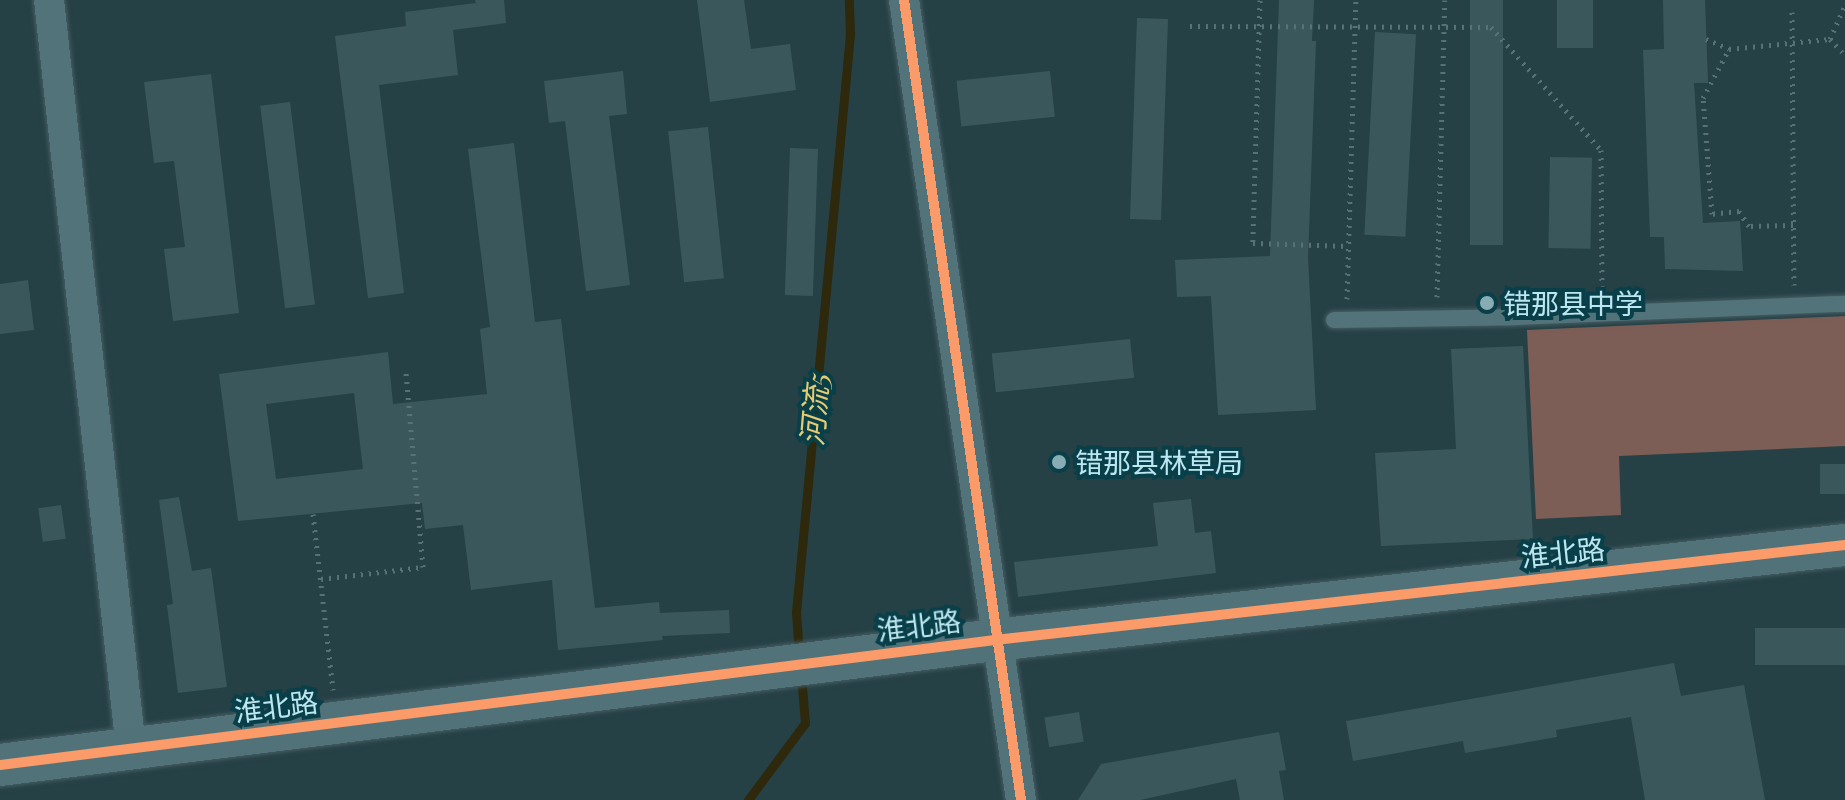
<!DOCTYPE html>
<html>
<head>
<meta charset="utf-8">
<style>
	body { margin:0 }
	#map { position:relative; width:1845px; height:800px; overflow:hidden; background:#264146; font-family:"Playfair Display","Noto Sans SC",serif }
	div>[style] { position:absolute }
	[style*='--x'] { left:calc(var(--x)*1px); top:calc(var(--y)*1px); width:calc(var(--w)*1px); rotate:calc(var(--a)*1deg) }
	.green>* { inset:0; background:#7c5e56 }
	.stream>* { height:9px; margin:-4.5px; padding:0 4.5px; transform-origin:4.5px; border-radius:4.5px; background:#2e290c }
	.building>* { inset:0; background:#3a585b; transform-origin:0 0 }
	.path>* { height:5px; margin-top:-2.5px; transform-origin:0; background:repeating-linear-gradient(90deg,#567278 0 2px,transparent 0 8px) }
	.roads { filter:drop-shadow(0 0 2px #455d63) drop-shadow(0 0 2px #455d63) }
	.lane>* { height:16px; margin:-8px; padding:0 8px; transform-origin:8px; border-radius:8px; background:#53737a }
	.street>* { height:30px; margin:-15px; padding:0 15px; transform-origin:15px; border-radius:15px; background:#53737a }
	.secondary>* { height:42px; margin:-21px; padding:0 21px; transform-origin:21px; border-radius:21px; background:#517279 }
	.cycleway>* { height:10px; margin:-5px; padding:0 5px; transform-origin:5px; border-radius:5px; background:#fa9b69 }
	.dots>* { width:22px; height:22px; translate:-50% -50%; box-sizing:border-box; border:4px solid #093f49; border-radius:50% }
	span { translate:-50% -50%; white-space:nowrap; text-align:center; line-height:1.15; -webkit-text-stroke:8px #093f49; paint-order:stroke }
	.poi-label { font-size:28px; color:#bce6f0 }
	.left { translate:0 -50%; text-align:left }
	.street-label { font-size:28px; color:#bce6f0 }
	.water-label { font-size:30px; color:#e5cc73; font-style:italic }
</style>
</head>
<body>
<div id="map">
	<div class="green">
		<div style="clip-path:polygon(1845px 316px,1845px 446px,1619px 456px,1621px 515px,1536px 519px,1527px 330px)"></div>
	</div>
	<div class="stream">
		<div style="--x:799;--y:655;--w:43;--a:-94"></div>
		<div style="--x:796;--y:612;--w:581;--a:-84.66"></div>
		<div style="--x:850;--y:34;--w:34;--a:-92"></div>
		<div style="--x:748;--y:800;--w:96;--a:-53.5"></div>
		<div style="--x:805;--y:723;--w:49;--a:-94.7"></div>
	</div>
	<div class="building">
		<div style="clip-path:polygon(475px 0,504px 0,506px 23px,453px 30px,458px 75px,379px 85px,404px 293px,368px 298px,335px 36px,406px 26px,405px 12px,476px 3px)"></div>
		<div style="clip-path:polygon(697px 0,744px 0,751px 49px,790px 44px,796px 90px,710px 102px)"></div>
		<div style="clip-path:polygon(1279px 0,1314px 0,1312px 41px,1316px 41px,1308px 259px,1316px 410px,1218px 415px,1211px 296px,1177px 297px,1175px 260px,1270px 256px)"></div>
		<div style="left:1470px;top:0;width:33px;height:245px"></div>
		<div style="left:1557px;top:0;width:36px;height:48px"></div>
		<div style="clip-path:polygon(1663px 0,1705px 0,1708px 83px,1694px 83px,1703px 223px,1740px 221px,1743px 271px,1665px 269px,1664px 237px,1650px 237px,1643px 50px,1664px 49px)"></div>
		<div style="left:1137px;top:18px;width:31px;height:201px;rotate:2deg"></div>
		<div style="left:1375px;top:32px;width:41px;height:203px;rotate:3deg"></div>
		<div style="clip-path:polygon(623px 71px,627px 114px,609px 116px,630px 285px,586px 291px,565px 121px,549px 123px,544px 81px)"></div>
		<div style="left:1050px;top:71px;width:46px;height:94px;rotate:84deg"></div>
		<div style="clip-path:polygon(211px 74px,239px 313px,173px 321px,164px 249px,185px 247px,174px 161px,154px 163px,144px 82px)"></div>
		<div style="left:290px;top:102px;width:204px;height:30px;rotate:83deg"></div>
		<div style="left:708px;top:127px;width:152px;height:40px;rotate:84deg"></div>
		<div style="clip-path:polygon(evenodd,514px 143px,535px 322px,561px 319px,595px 608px,659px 602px,660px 613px,729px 610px,730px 633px,662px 636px,663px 640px,558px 650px,552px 580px,471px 590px,463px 525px,425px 529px,422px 503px,238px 521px,219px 374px,388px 352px,393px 404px,487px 394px,480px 329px,490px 327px,468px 149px,514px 143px,354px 393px,363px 469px,276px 479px,266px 404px,354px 393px)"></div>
		<div style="left:790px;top:148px;width:28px;height:147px;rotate:2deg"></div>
		<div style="left:1550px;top:157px;width:42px;height:91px;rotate:1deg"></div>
		<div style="clip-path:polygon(28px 280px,34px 330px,0 334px,0 284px)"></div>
		<div style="left:1130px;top:339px;width:39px;height:139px;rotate:84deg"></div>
		<div style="clip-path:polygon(1523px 346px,1533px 539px,1381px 546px,1375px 453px,1456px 449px,1451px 349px)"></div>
		<div style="left:1845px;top:464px;width:30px;height:25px;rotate:90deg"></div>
		<div style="clip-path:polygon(179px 497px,192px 571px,211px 568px,227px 687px,178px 693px,167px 605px,173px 604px,159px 500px)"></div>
		<div style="clip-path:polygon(1191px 499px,1195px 533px,1211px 531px,1216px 573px,1018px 597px,1014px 562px,1158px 546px,1153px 503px)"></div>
		<div style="left:61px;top:505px;width:34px;height:23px;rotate:82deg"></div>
		<div style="left:1845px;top:628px;width:37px;height:90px;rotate:90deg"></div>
		<div style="clip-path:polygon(1674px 663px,1681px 696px,1744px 685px,1765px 800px,1645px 800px,1631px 717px,1556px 730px,1557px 737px,1465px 753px,1463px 741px,1353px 761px,1346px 721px)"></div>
		<div style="left:1079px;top:712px;width:30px;height:35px;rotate:81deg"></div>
		<div style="clip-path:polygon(1279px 732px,1286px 770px,1279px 771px,1284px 800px,1240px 800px,1236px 779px,1140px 800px,1078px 800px,1101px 764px)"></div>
	</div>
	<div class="path">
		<div style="--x:1260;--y:0;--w:243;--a:91.7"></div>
		<div style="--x:1253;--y:243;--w:95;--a:1.8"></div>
		<div style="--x:1792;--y:12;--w:273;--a:89.6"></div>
		<div style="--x:1190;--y:26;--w:301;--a:0.2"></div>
		<div style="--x:1491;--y:27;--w:165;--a:48.2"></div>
		<div style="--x:1601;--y:150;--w:145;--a:89.6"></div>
		<div style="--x:1706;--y:39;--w:25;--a:23"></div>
		<div style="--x:1830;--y:39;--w:37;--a:-66"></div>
		<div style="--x:1793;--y:225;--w:44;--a:178.7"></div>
		<div style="--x:1749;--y:226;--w:18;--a:-124"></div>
		<div style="--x:1739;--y:211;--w:27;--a:174"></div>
		<div style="--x:1712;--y:214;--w:116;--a:-94.4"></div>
		<div style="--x:1703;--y:98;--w:55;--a:-62"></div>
		<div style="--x:1729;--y:49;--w:101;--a:-5.7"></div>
		<div style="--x:1830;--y:39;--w:22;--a:47"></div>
		<div style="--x:1437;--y:297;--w:297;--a:-88.5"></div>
		<div style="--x:1347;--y:299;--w:299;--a:-88.3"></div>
		<div style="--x:313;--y:514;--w:177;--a:83.5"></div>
		<div style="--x:321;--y:579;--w:103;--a:-6.7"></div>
		<div style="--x:423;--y:567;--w:197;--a:-95"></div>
	</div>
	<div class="roads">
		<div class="lane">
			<div style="--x:1334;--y:320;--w:181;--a:-0.9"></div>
			<div style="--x:1515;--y:317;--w:330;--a:-2.3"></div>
		</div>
		<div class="street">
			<div style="--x:49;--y:0;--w:753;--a:83.75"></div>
			<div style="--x:904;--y:0;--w:809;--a:81.68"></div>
		</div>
		<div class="secondary">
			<div style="--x:0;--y:765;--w:1003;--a:-7.16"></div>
			<div style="--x:995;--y:640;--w:855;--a:-6.38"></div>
		</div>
	</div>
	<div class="cycleway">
		<div style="--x:904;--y:0;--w:809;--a:81.68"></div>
		<div style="--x:0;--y:765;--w:1003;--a:-7.16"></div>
		<div style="--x:995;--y:640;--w:855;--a:-6.38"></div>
	</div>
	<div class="dots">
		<div style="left:1487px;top:303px;background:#88acb4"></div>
		<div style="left:1059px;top:462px;background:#88acb4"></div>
	</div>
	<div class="poi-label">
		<span class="left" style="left:1503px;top:303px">错那县中学</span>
		<span class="left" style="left:1075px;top:462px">错那县林草局</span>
	</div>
	<div class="street-label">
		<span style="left:1563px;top:552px;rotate:-6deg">淮北路</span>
		<span style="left:919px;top:625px;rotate:-7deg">淮北路</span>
		<span style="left:276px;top:706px;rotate:-7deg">淮北路</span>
	</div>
	<div class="water-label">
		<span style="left:814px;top:409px;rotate:-85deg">河流5</span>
	</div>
</div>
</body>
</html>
